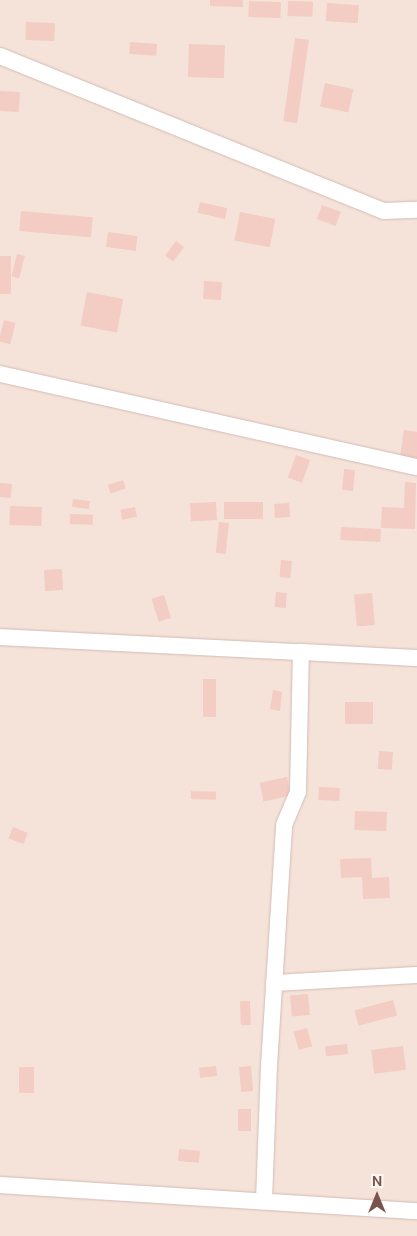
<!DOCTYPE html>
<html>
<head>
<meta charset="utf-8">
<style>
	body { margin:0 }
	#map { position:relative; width:417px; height:1236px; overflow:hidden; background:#fdf3eb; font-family:"DM Sans",sans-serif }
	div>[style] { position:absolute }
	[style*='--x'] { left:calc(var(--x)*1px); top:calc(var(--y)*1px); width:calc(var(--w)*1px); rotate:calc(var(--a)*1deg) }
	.residential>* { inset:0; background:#f5e3da; transform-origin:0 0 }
	.building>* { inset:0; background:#f3ccc3; transform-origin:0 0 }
	.roads { filter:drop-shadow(0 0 1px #d3bbb3) drop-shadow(0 0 1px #d3bbb3) }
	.street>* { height:16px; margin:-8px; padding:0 8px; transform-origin:8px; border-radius:8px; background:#fff }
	span { translate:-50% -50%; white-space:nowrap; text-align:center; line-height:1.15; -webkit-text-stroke:4.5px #fff7f2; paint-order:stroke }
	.north { position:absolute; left:352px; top:1171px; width:50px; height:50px; -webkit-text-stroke:4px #fff7f2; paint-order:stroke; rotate:0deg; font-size:14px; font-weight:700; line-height:20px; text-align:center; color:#79544d }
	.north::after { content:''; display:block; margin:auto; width:18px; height:22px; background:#79544d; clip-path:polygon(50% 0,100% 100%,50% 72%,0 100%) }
</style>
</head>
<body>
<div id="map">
	<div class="residential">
		<div style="left:0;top:0;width:417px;height:1236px"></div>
	</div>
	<div class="building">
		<div style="clip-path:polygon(210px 0,243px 0,243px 7px,210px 6px)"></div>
		<div style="left:249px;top:1px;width:32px;height:16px;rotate:2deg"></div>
		<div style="left:288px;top:1px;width:25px;height:15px;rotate:2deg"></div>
		<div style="left:327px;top:3px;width:32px;height:18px;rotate:4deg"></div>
		<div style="left:26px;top:22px;width:29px;height:18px;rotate:2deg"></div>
		<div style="left:295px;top:38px;width:14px;height:84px;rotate:8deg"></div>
		<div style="left:130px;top:42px;width:27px;height:12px;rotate:4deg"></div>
		<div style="left:189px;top:44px;width:36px;height:33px;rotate:2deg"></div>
		<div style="left:325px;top:83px;width:29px;height:24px;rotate:12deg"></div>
		<div style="left:0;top:91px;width:20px;height:20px;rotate:3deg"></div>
		<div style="left:200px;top:202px;width:28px;height:11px;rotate:13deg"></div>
		<div style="left:322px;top:205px;width:20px;height:15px;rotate:20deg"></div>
		<div style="left:21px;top:211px;width:72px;height:20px;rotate:5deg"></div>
		<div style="left:240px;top:212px;width:36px;height:29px;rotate:11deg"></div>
		<div style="left:108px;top:232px;width:30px;height:15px;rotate:8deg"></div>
		<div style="left:176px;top:241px;width:10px;height:18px;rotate:37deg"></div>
		<div style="left:17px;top:254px;width:8px;height:23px;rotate:14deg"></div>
		<div style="left:0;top:256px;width:11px;height:38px"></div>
		<div style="left:204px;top:281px;width:18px;height:18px;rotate:3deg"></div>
		<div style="left:87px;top:292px;width:37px;height:34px;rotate:11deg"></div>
		<div style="left:4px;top:320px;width:12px;height:22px;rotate:14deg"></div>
		<div style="clip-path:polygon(404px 430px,417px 432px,417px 460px,400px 457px)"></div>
		<div style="left:296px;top:455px;width:15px;height:24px;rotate:20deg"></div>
		<div style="left:344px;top:469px;width:11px;height:21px;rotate:5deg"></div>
		<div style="left:123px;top:480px;width:9px;height:16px;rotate:72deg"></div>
		<div style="clip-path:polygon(405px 482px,416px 483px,415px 529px,381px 528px,382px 507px,404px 508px)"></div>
		<div style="left:0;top:483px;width:12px;height:14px;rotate:5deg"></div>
		<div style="left:73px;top:499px;width:17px;height:8px;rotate:7deg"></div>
		<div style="left:216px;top:502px;width:18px;height:26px;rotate:87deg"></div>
		<div style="left:224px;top:502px;width:39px;height:17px"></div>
		<div style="left:289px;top:503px;width:14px;height:15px;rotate:86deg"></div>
		<div style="left:10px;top:506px;width:32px;height:19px;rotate:2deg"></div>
		<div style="left:135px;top:507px;width:10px;height:15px;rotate:79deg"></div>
		<div style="left:70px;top:514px;width:23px;height:10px;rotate:2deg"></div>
		<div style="left:219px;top:522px;width:10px;height:31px;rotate:6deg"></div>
		<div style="left:341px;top:527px;width:40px;height:13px;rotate:3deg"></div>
		<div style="left:281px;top:560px;width:11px;height:17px;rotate:5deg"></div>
		<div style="left:62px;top:569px;width:21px;height:18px;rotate:87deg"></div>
		<div style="left:276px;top:592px;width:11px;height:15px;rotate:5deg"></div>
		<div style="left:372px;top:593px;width:32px;height:18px;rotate:85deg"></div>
		<div style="left:164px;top:595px;width:24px;height:13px;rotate:73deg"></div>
		<div style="left:203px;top:679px;width:13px;height:38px"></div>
		<div style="clip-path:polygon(273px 690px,282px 692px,280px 711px,270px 709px)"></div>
		<div style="left:345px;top:702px;width:28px;height:22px"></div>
		<div style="left:379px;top:751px;width:14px;height:18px;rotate:4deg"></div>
		<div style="left:287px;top:777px;width:19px;height:28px;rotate:78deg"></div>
		<div style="left:319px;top:787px;width:21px;height:13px;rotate:3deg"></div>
		<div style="left:191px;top:791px;width:25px;height:8px;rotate:2deg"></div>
		<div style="left:355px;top:811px;width:32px;height:19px;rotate:2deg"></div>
		<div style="left:13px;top:827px;width:16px;height:12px;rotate:22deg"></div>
		<div style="clip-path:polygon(371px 858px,372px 878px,389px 877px,390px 898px,363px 899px,362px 877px,341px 878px,340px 859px)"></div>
		<div style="left:308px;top:994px;width:21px;height:18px;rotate:85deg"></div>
		<div style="left:393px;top:1000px;width:16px;height:40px;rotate:75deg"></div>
		<div style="left:250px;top:1001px;width:24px;height:10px;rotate:88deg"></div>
		<div style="left:307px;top:1028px;width:19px;height:14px;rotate:74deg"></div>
		<div style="left:347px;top:1044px;width:10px;height:22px;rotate:84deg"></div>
		<div style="left:403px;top:1046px;width:24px;height:32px;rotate:83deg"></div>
		<div style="left:216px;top:1066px;width:10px;height:17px;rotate:84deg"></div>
		<div style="left:251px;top:1066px;width:25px;height:12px;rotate:85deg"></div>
		<div style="left:19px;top:1067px;width:15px;height:26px"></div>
		<div style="left:238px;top:1109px;width:13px;height:22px"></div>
		<div style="left:179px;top:1149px;width:21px;height:12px;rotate:5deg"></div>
	</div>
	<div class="roads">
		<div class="street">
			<div style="--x:0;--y:56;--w:414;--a:22"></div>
			<div style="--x:384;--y:211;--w:33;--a:-2"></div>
			<div style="--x:0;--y:374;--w:427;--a:12.6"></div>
			<div style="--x:0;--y:637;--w:301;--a:2.9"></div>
			<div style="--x:274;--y:983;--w:143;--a:-3.2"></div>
			<div style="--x:0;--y:1185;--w:418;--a:3.6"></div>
			<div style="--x:264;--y:1201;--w:135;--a:-87.9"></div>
			<div style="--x:269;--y:1066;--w:241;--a:-86.4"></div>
			<div style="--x:284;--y:825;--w:36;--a:-67"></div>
			<div style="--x:298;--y:792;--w:140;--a:-88.8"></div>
			<div style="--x:301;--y:652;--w:116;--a:3"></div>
		</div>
	</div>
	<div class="north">N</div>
</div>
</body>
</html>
